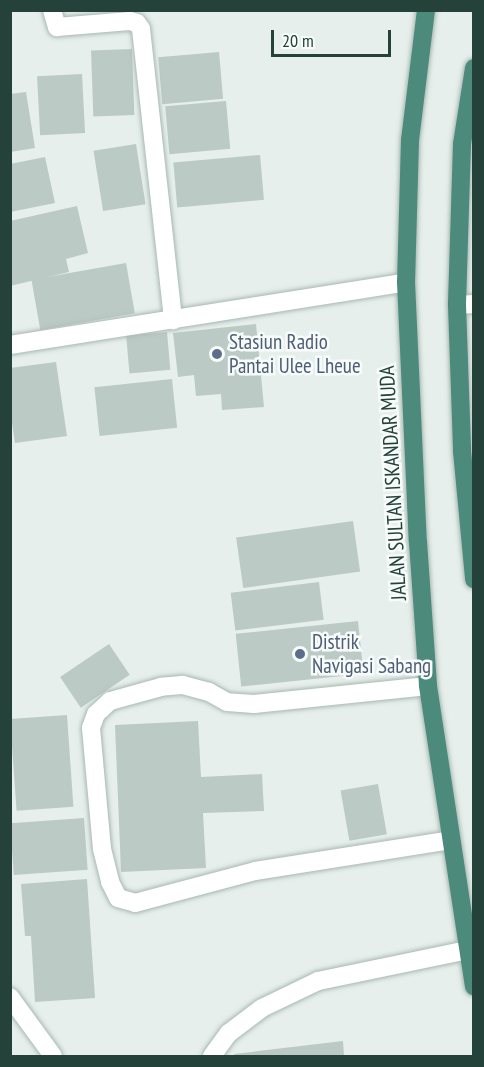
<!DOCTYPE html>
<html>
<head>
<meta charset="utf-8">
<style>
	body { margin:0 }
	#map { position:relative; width:484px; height:1067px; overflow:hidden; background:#e6efeb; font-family:"PT Sans Narrow",sans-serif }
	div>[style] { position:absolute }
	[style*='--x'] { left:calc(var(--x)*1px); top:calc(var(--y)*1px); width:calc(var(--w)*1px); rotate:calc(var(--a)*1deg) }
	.building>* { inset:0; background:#bbcac4; transform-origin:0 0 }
	.roads { filter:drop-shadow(0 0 2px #a8b8b2) drop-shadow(0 0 2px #a8b8b2) }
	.service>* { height:18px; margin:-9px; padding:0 9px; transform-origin:9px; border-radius:9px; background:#fff }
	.minor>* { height:18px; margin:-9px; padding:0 9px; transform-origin:9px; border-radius:9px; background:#fff }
	.trunk>* { height:18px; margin:-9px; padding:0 9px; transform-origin:9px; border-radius:9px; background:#4c8a7c }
	.dots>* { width:16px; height:16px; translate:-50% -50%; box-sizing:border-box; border:3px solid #f7fbf9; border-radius:50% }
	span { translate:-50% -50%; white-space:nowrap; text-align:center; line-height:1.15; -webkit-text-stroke:5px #f7fbf9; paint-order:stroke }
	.service-label { font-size:21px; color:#4e5e75 }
	.left { translate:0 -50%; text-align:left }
	.street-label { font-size:21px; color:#24423a }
	.frame { position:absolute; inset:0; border:12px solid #24423a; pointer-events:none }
	.scale { position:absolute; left:271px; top:30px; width:120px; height:27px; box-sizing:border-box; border:3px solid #24423a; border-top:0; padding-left:8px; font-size:18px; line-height:21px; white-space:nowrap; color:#24423a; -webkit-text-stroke:4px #f7fbf9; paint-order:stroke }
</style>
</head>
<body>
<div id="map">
	<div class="building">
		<div style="left:132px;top:49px;width:66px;height:41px;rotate:88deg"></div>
		<div style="left:219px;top:52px;width:47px;height:61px;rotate:85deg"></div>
		<div style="left:82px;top:74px;width:59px;height:45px;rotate:87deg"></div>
		<div style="clip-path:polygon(26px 92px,35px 148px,10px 152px,10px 94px)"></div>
		<div style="left:226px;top:101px;width:48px;height:61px;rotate:85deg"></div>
		<div style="left:136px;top:144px;width:61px;height:43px;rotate:81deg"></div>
		<div style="left:260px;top:155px;width:45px;height:87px;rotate:85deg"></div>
		<div style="clip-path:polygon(45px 157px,55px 203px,10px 212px,10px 164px)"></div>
		<div style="clip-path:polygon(77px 206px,88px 253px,66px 259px,69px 272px,10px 286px,10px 221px)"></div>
		<div style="left:126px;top:263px;width:51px;height:96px;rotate:80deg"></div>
		<div style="clip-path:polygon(256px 324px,264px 407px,222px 410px,221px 394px,196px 396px,194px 375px,178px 377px,173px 333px)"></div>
		<div style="left:167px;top:332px;width:38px;height:41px;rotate:85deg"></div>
		<div style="clip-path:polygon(56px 362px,67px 436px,15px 443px,10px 409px,10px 368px)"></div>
		<div style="left:172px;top:379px;width:49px;height:78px;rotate:84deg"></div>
		<div style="left:353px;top:521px;width:51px;height:118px;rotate:82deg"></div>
		<div style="left:319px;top:582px;width:38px;height:89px;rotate:83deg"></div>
		<div style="left:358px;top:621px;width:53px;height:123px;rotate:84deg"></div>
		<div style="left:109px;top:644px;width:37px;height:59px;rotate:56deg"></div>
		<div style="left:67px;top:715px;width:92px;height:57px;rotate:86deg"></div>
		<div style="clip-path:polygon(198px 721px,201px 777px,262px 774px,264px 811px,203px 813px,206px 868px,121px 872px,115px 725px)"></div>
		<div style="left:378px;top:784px;width:51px;height:38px;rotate:80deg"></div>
		<div style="left:84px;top:818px;width:52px;height:74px;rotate:86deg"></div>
		<div style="clip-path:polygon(87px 879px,95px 998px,35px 1002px,31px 936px,25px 936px,21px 884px)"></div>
		<div style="clip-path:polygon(343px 1041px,344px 1056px,234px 1056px,234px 1054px)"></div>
	</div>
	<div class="roads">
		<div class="service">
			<div style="--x:428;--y:686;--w:175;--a:174.1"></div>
			<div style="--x:254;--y:704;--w:27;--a:-176"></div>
			<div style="--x:227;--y:702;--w:21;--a:-151"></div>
			<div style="--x:209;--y:692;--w:28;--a:-165"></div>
			<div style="--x:182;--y:685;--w:21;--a:175"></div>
			<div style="--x:161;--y:687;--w:53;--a:164.6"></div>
			<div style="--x:110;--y:701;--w:19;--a:137"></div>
			<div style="--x:96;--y:714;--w:15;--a:110"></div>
			<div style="--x:91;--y:728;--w:121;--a:84.8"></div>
			<div style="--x:102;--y:849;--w:34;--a:76"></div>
			<div style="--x:110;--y:882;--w:18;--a:63"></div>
			<div style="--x:118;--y:898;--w:18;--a:16"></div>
			<div style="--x:135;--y:903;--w:124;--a:-14.9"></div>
			<div style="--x:255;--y:871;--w:198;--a:-9"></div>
			<div style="--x:10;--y:997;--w:73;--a:53.9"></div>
		</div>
		<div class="minor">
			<div style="--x:52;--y:10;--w:18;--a:74"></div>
			<div style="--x:57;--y:27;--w:73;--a:-4.7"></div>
			<div style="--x:130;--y:21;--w:7;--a:16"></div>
			<div style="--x:137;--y:23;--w:7;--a:56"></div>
			<div style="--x:141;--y:29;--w:293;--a:83.7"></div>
			<div style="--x:457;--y:305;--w:17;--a:-3"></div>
			<div style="--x:10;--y:345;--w:401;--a:-9"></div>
			<div style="--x:212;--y:1056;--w:29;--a:-54"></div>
			<div style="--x:229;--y:1033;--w:41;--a:-37.1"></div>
			<div style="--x:262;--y:1008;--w:62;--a:-25.7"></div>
			<div style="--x:318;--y:981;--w:153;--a:-11.7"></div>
		</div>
		<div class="trunk">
			<div style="--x:426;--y:10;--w:131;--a:97"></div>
			<div style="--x:410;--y:140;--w:142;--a:91.6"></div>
			<div style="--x:406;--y:282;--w:260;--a:87.4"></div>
			<div style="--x:418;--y:542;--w:144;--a:86"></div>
			<div style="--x:428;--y:686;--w:304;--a:81.3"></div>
			<div style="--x:474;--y:68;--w:77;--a:99"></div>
			<div style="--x:462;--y:144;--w:161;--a:91.8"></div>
			<div style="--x:457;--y:305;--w:146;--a:88"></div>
			<div style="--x:462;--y:451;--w:129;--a:84.6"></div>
		</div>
	</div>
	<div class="dots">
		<div style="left:217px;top:354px;background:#5c6f8a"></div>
		<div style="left:300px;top:654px;background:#5c6f8a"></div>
	</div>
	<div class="service-label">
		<span class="left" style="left:229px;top:354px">Stasiun Radio<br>Pantai Ulee Lheue</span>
		<span class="left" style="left:312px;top:654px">Distrik<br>Navigasi Sabang</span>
	</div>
	<div class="street-label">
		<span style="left:393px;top:483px;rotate:-93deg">JALAN SULTAN ISKANDAR MUDA</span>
	</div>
	<div class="frame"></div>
	<div class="scale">20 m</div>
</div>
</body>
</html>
